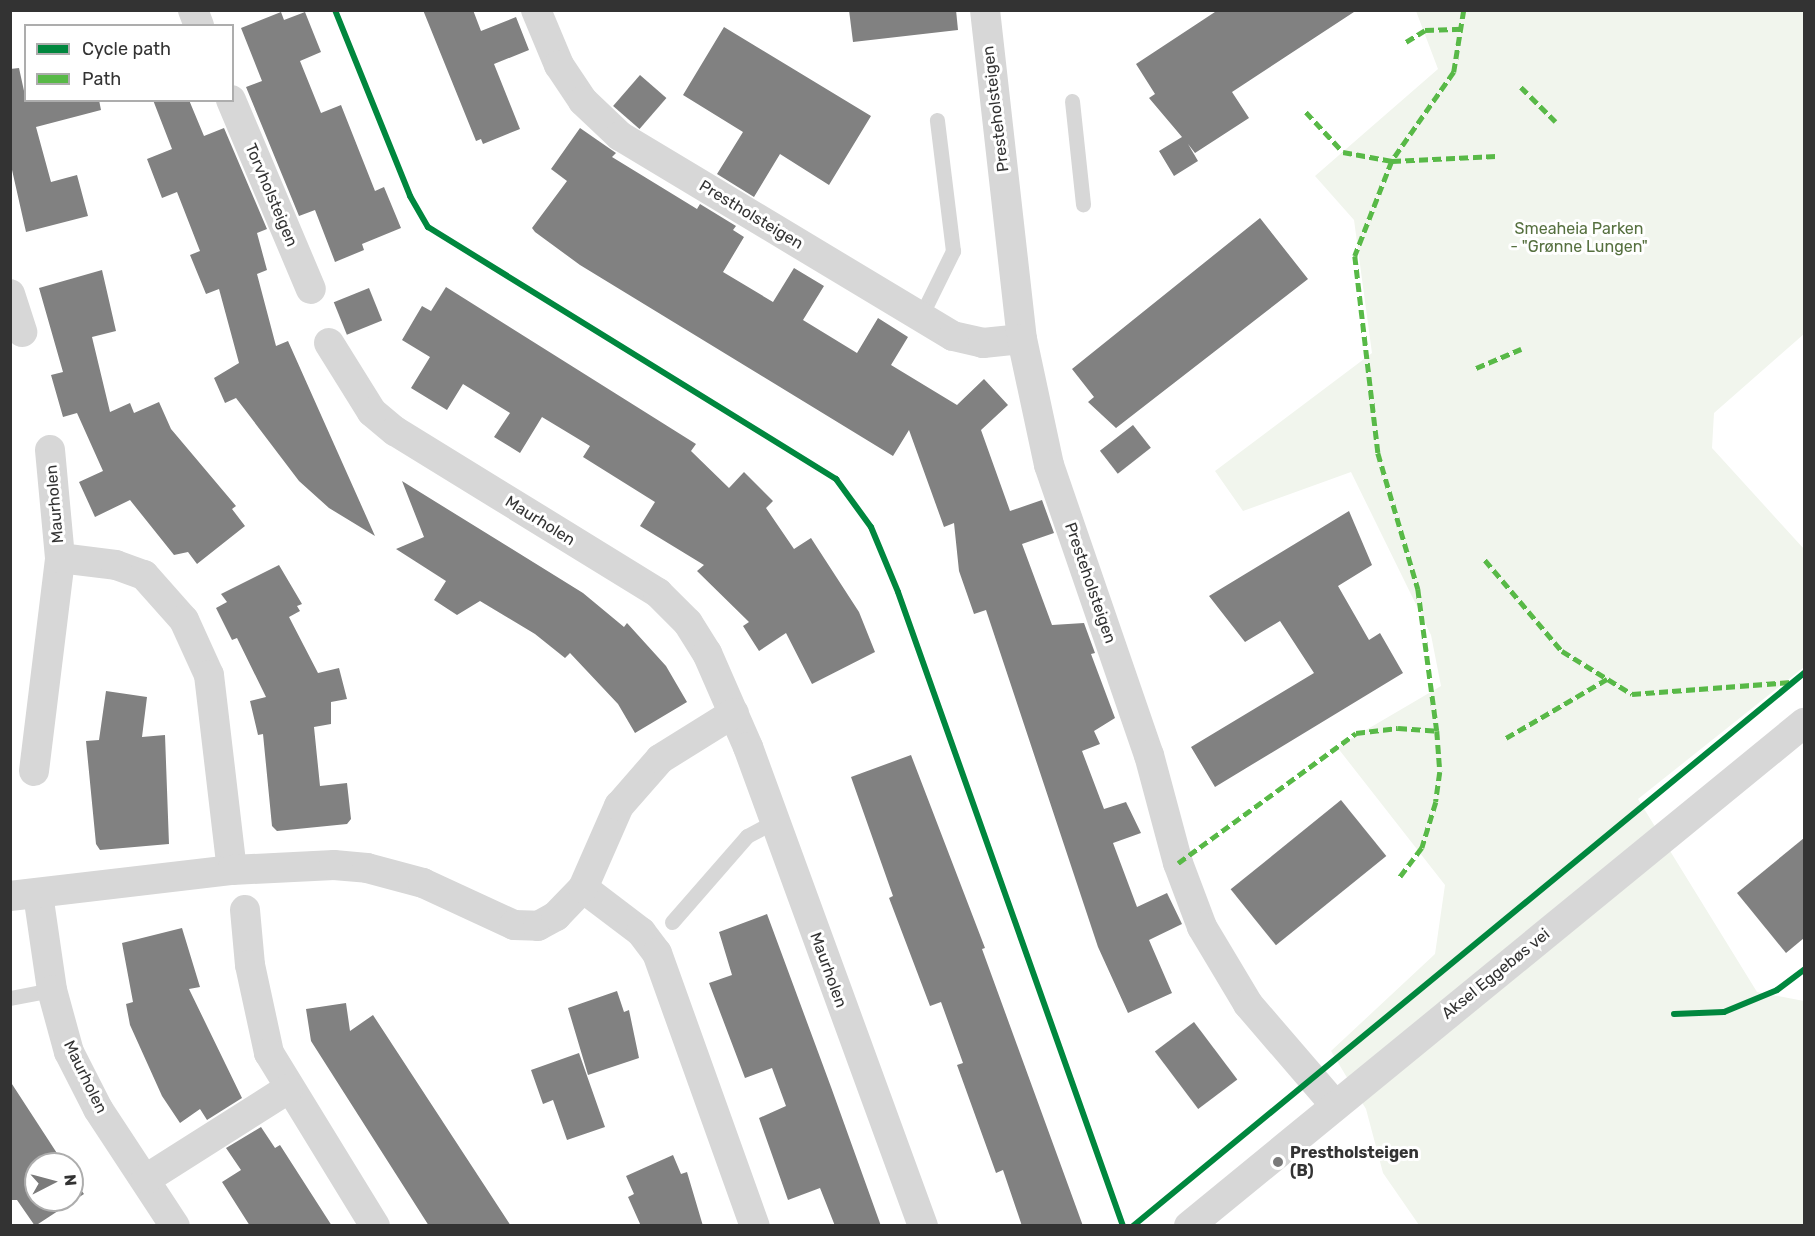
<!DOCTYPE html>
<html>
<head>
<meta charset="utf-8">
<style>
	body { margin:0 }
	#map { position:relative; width:1815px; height:1236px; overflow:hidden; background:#fff; font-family:Rubik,sans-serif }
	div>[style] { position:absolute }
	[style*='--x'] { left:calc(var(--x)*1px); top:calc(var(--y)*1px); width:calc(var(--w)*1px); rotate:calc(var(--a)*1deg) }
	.green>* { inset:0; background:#f1f5ed }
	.building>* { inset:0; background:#818181; transform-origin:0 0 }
	.service>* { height:15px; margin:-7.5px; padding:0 7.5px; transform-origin:7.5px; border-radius:7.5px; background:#d7d7d7 }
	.minor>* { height:30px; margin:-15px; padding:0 15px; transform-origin:15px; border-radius:15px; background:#d7d7d7 }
	.quiet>* { height:4.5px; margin-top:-2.25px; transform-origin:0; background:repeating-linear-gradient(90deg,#58b947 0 9px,transparent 0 13.5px) }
	.cycleway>* { height:6px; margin:-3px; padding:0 3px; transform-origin:3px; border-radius:3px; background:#00873e }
	.dots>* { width:16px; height:16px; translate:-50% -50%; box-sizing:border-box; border:3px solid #fff; border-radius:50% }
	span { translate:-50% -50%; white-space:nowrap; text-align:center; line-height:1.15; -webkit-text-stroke:6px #fff; paint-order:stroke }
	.street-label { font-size:16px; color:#333 }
	.park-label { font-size:16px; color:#56703f }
	.poi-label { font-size:16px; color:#333; font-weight:700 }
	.left { translate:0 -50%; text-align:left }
	.frame { position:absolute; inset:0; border:12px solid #333; pointer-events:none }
	.legend { position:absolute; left:24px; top:24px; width:210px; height:78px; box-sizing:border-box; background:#fff; border:2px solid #adadad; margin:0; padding:8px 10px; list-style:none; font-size:18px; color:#333 }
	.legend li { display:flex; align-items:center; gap:12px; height:30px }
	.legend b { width:30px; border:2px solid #adadad }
	.north { position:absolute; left:24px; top:1152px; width:60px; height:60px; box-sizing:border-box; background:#fff; border:2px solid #adadad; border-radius:50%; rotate:84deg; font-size:16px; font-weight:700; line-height:24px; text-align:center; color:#333 }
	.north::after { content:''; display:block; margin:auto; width:21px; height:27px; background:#7a7a7a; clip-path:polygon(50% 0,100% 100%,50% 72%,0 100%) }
</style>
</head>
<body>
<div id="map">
	<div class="green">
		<div style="clip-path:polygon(1416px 11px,1804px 11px,1804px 334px,1714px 413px,1712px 448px,1804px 549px,1804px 667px,1638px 799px,1757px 992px,1804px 1001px,1804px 1225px,1419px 1225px,1383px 1173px,1366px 1109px,1331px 1051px,1435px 954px,1445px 885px,1337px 747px,1441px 686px,1431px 635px,1351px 472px,1243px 511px,1215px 471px,1372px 353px,1354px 220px,1315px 176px,1438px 69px)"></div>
	</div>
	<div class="building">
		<div style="clip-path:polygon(423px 10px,473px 10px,481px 31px,516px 17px,529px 50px,494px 64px,520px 129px,483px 144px,481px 139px,476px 141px)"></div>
		<div style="clip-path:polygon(849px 10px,956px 10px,958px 30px,853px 42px)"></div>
		<div style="clip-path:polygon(1218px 10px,1357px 10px,1232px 92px,1249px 118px,1195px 153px,1188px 144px,1198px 161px,1174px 176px,1159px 151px,1182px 137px,1149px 98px,1155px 94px,1136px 64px)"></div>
		<div style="clip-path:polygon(281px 12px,284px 20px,305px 12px,321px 52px,300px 61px,321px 113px,341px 105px,375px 191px,384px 187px,401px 228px,362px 244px,364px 250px,335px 262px,315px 210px,299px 216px,246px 87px,262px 81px,241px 28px)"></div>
		<div style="clip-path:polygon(724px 27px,871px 116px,829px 185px,780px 154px,754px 197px,717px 174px,743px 132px,683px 95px)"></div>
		<div style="clip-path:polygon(19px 68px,26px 100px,99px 100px,101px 110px,36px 127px,51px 182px,77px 175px,88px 216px,26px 232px,10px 161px,10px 69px)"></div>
		<div style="left:640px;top:75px;width:35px;height:41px;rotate:41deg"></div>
		<div style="clip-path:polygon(153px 100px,189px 100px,204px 136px,224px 128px,267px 229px,257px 233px,267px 270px,257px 274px,276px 346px,288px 341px,375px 536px,329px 508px,299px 481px,236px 398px,225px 403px,214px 378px,239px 363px,219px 289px,206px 294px,190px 255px,200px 251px,177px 192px,162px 198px,147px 159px,172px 149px)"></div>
		<div style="clip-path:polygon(580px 128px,616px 153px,612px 157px,697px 209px,700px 204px,736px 226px,733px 230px,744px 237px,723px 272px,773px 302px,794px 268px,824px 286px,803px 320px,857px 353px,878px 318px,908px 337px,891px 365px,957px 405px,984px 379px,1008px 405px,981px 430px,1010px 511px,1042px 500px,1054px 533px,1022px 544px,1052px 625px,1084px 623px,1095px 653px,1091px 654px,1115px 718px,1094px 731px,1100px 744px,1082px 751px,1104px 809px,1126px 802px,1141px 833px,1113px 843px,1137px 907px,1167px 893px,1182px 924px,1149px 940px,1172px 993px,1128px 1013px,1098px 947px,986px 610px,974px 614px,959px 571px,954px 523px,944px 527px,909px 430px,893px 456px,580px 265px,535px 232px,532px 228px,567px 181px,551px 169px)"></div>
		<div style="clip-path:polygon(1260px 218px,1308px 279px,1116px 428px,1088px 402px,1094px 397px,1072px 369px)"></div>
		<div style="clip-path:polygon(102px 270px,116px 331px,92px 337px,110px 412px,130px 403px,134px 413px,159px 402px,171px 429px,236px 506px,232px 509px,245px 526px,197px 564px,188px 552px,174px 555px,130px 500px,95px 517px,79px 482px,103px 471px,77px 413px,63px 417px,51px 375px,63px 372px,39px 288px)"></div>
		<div style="clip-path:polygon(446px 287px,696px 444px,691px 451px,729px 488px,744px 472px,773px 501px,766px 508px,794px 549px,811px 538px,859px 612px,875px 652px,812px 684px,786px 633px,759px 651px,743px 626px,749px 622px,697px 571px,704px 565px,640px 526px,655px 502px,583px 457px,590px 446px,542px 417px,520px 453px,494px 437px,510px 413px,463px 384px,447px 410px,411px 388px,430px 357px,402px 340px,422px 306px,431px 311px)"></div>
		<div style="left:369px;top:288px;width:35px;height:38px;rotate:68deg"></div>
		<div style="left:1133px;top:425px;width:29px;height:42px;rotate:52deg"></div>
		<div style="clip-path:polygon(402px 481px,583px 593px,624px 627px,627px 623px,666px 666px,687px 702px,635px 733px,618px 704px,570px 653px,565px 658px,535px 634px,480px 601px,457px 615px,434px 600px,446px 581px,396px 549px,424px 537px)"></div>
		<div style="clip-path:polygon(1349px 511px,1372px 565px,1338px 586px,1369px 640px,1380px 633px,1403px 673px,1215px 787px,1191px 747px,1314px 673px,1280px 621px,1245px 642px,1209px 596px)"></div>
		<div style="clip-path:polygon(279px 565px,302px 604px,297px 606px,300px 611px,289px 617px,318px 673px,339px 668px,347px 699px,331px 702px,331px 724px,314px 727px,320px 786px,347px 783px,351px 819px,347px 824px,277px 831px,272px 826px,263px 734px,258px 735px,250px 701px,266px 697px,237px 638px,232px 640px,216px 608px,227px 602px,221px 594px)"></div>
		<div style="clip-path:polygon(106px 691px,147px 697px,142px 737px,165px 735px,169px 844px,100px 850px,96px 844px,86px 741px,99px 740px)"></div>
		<div style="clip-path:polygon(911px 755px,985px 948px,982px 949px,1083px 1226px,1022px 1226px,1003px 1170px,996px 1173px,957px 1065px,963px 1063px,941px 1002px,930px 1006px,889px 898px,893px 896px,851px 777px)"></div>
		<div style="left:1341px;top:800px;width:72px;height:142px;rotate:51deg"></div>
		<div style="clip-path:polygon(1804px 838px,1804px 938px,1786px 953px,1737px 893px)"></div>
		<div style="clip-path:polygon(767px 914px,831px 1087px,881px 1226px,835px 1226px,820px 1188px,788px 1200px,759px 1118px,786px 1106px,772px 1068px,745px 1078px,709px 983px,732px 975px,719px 932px)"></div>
		<div style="clip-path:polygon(182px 928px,200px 987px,189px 989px,242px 1098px,207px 1120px,200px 1109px,180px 1123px,162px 1096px,130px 1025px,126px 1004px,133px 1002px,122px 943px)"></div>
		<div style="clip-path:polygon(617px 991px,624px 1012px,629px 1010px,639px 1058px,588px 1075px,568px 1008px)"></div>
		<div style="clip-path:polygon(346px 1003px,350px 1031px,373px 1015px,511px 1226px,429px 1226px,311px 1041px,306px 1009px)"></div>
		<div style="left:1194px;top:1022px;width:72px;height:49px;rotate:53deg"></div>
		<div style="clip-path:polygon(579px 1053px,605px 1127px,567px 1140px,553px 1100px,543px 1104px,531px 1070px)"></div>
		<div style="clip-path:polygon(10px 1081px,64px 1164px,36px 1164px,36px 1200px,72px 1200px,72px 1177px,84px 1194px,35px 1226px,17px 1200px,10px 1200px)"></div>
		<div style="clip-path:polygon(261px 1127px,275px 1148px,280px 1145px,332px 1226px,250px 1226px,222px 1182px,241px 1170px,226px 1148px)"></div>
		<div style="clip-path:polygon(673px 1155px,681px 1174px,687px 1172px,703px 1226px,641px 1226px,628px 1197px,634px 1194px,626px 1176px)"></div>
	</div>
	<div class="service">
		<div style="--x:1072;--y:101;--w:104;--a:83.9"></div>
		<div style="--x:920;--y:318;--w:75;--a:-63.8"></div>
		<div style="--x:953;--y:251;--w:132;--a:-97"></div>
		<div style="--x:672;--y:922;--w:114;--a:-48.9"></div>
		<div style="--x:747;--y:836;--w:30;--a:-28"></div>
		<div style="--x:10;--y:998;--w:43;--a:-10.8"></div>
	</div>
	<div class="minor">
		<div style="--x:193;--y:10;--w:17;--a:69"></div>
		<div style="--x:536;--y:10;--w:60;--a:67.3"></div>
		<div style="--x:559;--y:65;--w:43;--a:56.3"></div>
		<div style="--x:583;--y:101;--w:51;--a:43.4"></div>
		<div style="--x:620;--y:136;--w:388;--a:31"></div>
		<div style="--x:953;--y:336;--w:31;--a:13"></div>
		<div style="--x:983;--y:343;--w:39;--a:-6"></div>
		<div style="--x:985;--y:10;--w:331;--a:83.6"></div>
		<div style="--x:1022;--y:339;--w:129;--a:77.9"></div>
		<div style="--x:1049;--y:465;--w:307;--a:71"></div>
		<div style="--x:1149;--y:755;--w:112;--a:75"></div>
		<div style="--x:1178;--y:863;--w:68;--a:69.4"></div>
		<div style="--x:1202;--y:927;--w:90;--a:59.1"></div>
		<div style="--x:1248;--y:1004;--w:133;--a:49.3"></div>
		<div style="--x:231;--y:100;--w:205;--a:67.1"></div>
		<div style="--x:10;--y:294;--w:40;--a:72"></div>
		<div style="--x:329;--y:343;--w:81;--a:58.1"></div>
		<div style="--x:372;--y:412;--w:30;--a:40"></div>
		<div style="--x:395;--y:431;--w:309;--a:31.6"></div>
		<div style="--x:658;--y:593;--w:42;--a:45"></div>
		<div style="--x:688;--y:623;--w:36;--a:58"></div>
		<div style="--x:707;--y:653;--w:103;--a:66.4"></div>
		<div style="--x:748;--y:747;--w:510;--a:69.93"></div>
		<div style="--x:50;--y:450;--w:108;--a:84.7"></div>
		<div style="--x:34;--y:771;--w:215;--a:-83"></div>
		<div style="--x:60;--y:558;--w:56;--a:7.1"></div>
		<div style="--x:116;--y:565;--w:30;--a:20"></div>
		<div style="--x:144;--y:575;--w:60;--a:48.4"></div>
		<div style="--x:184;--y:620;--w:60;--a:65.6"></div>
		<div style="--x:209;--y:675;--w:196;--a:83.3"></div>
		<div style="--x:583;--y:888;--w:73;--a:37.2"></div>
		<div style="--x:641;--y:932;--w:26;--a:53"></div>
		<div style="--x:657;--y:953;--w:290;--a:70.3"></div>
		<div style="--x:38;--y:894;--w:97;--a:81.7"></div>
		<div style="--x:52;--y:990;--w:64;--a:74.7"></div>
		<div style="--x:69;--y:1052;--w:64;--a:63"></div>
		<div style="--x:98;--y:1109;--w:140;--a:56.7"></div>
		<div style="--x:10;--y:896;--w:224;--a:-6.7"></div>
		<div style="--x:232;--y:870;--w:102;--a:-2.8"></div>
		<div style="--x:334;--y:865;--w:33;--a:5"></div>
		<div style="--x:367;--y:868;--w:58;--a:15"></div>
		<div style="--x:423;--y:883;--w:100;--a:24.8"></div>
		<div style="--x:514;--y:925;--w:24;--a:2"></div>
		<div style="--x:538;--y:926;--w:21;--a:-29"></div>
		<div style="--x:556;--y:916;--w:39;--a:-46"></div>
		<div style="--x:583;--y:888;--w:90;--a:-66.3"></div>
		<div style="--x:619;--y:806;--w:62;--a:-48.9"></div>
		<div style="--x:660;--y:759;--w:87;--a:-31.9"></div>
		<div style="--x:245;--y:910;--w:55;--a:84.8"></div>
		<div style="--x:250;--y:965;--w:90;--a:77.8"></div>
		<div style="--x:269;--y:1053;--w:203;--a:58.5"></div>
		<div style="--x:146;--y:1179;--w:168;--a:-32.4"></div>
		<div style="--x:1189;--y:1226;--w:795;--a:-39.28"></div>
	</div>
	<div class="quiet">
		<div style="--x:1464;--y:10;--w:63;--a:99.2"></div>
		<div style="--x:1454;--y:72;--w:108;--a:124.9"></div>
		<div style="--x:1392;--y:161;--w:104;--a:-2.8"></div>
		<div style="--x:1406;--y:42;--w:22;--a:-32"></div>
		<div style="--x:1425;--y:30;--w:38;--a:-2"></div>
		<div style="--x:1521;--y:87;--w:49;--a:45"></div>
		<div style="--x:1306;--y:112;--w:54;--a:47.2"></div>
		<div style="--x:1343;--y:152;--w:50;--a:10.4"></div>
		<div style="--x:1392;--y:161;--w:102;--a:111.3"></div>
		<div style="--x:1355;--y:256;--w:198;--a:83.3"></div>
		<div style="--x:1378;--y:453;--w:142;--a:73.6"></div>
		<div style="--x:1418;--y:589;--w:143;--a:82.4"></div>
		<div style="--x:1476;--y:368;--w:49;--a:-22.9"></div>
		<div style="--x:1485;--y:560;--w:119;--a:49.8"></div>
		<div style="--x:1562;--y:651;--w:82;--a:31.6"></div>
		<div style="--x:1632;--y:694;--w:159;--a:-4.3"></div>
		<div style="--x:1506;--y:738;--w:117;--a:-30.3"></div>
		<div style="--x:1178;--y:863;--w:220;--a:-36.1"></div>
		<div style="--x:1356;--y:733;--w:42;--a:-6.8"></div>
		<div style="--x:1398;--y:728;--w:39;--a:4"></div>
		<div style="--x:1437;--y:731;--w:41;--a:85.8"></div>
		<div style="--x:1440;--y:772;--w:30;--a:98"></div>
		<div style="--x:1436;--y:802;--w:48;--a:106.9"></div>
		<div style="--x:1422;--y:848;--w:39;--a:127"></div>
	</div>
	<div class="cycleway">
		<div style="--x:335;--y:10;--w:201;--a:68"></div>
		<div style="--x:410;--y:196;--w:36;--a:60"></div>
		<div style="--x:428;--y:227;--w:480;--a:31.7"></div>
		<div style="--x:836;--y:479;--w:59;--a:53.9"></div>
		<div style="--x:871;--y:527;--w:70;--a:67.4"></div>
		<div style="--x:898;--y:592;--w:673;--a:70.46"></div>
		<div style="--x:1674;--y:1014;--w:50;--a:-2.3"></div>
		<div style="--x:1724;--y:1012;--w:57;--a:-22.5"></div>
		<div style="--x:1777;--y:990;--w:34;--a:-37"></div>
		<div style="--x:1133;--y:1226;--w:870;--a:-39.49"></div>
	</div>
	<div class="dots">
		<div style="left:1278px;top:1162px;background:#7a7a7a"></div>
	</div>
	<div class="street-label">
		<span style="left:996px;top:109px;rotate:-97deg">Presteholsteigen</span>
		<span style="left:271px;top:195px;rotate:67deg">Torvholsteigen</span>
		<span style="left:751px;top:215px;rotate:31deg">Prestholsteigen</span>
		<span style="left:55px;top:504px;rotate:-95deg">Maurholen</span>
		<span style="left:540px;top:521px;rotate:32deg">Maurholen</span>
		<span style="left:1090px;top:583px;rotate:71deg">Presteholsteigen</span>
		<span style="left:828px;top:970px;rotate:70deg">Maurholen</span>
		<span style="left:1496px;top:974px;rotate:-39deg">Aksel Eggebøs vei</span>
		<span style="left:85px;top:1077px;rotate:64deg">Maurholen</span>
	</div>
	<div class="park-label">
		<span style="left:1579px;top:238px">Smeaheia Parken<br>- "Grønne Lungen"</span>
	</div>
	<div class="poi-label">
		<span class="left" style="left:1290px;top:1162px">Prestholsteigen<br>(B)</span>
	</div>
	<div class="frame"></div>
	<ul class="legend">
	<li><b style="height:8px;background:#00873e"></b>Cycle path</li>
	<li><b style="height:8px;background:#58b947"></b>Path</li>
	</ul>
	<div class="north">N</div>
</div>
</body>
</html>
